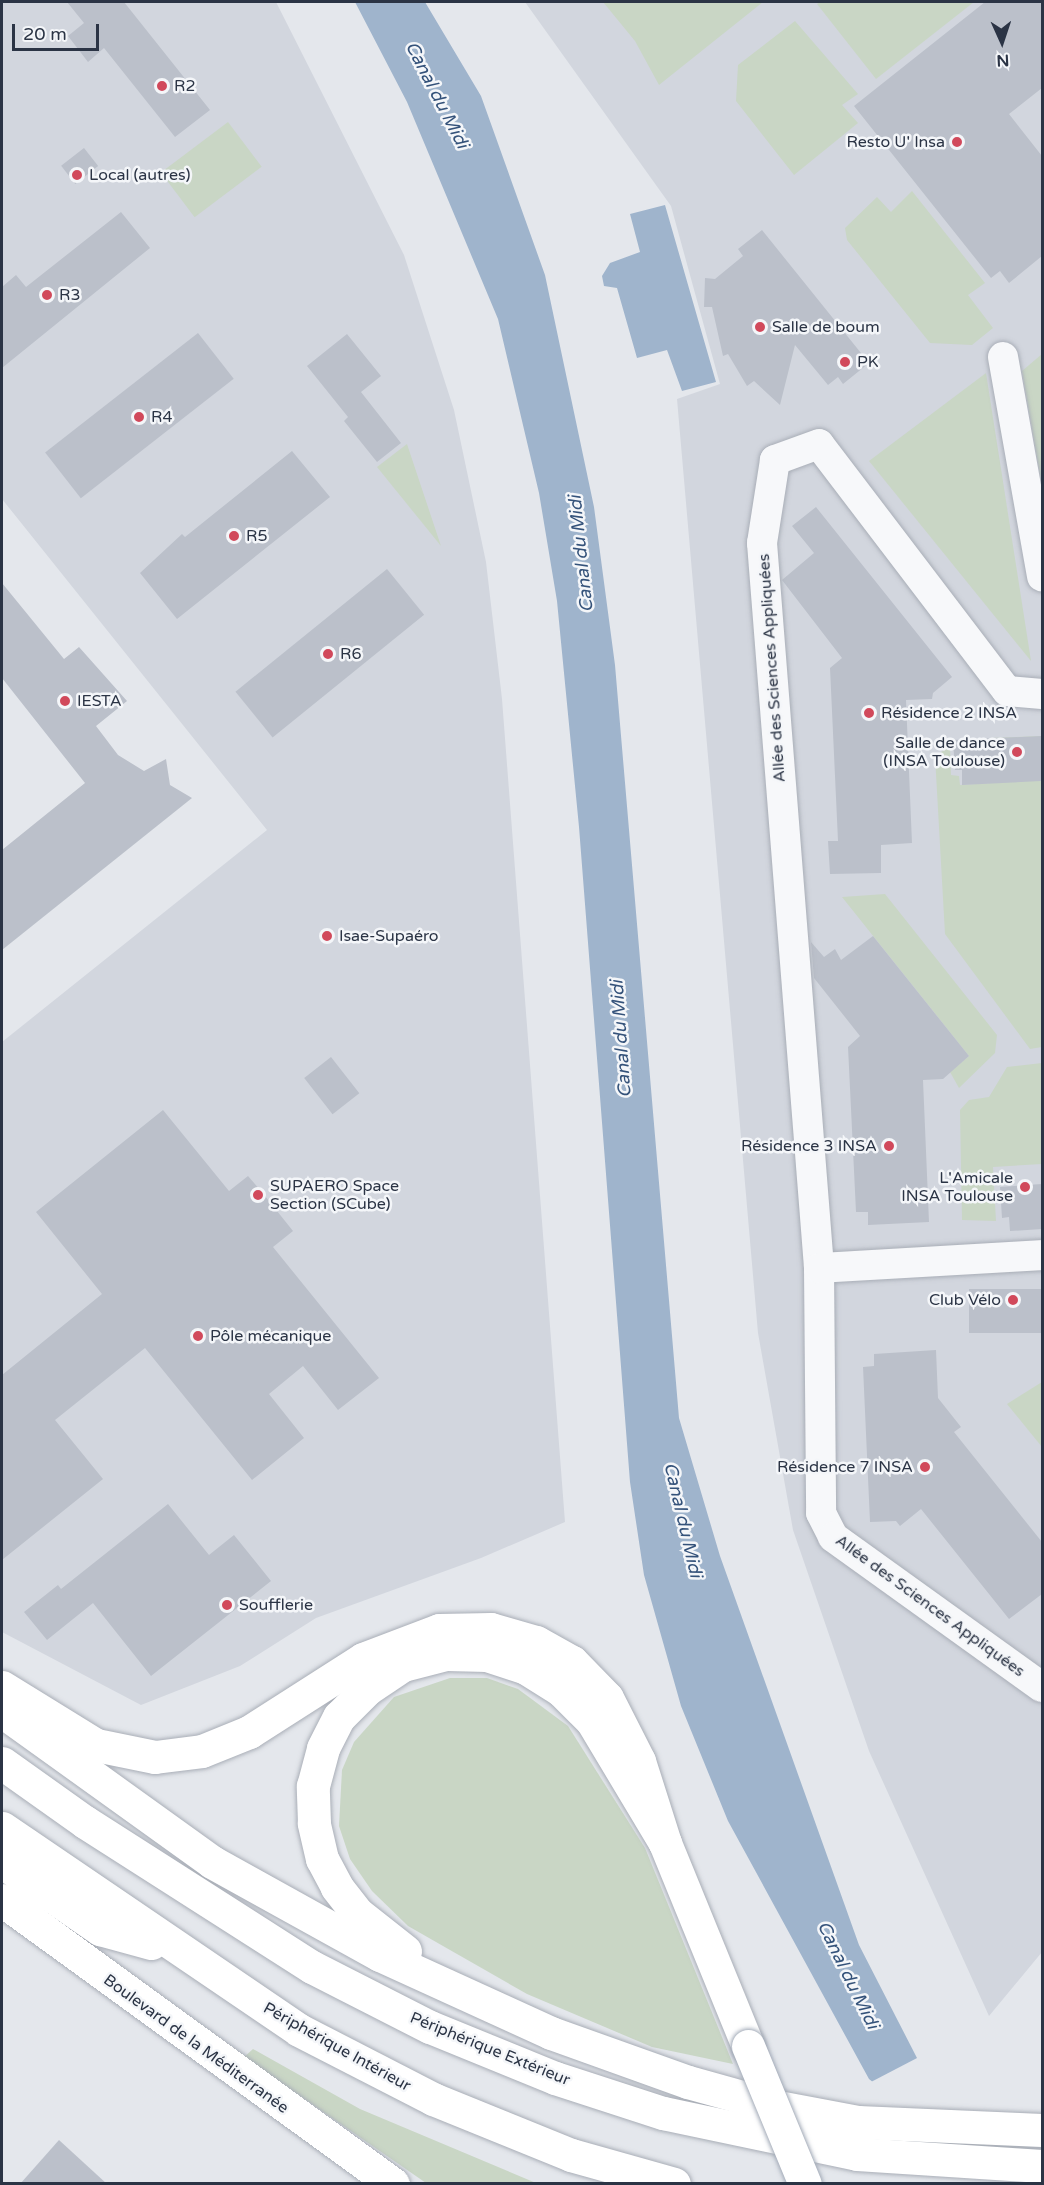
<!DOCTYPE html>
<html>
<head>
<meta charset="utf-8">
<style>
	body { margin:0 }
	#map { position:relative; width:1044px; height:2185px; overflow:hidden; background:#e4e7ec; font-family:"Varela Round",sans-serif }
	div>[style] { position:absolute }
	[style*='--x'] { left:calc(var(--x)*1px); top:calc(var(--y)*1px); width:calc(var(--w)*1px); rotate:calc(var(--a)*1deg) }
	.built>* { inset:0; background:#d2d6de }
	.green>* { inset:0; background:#c9d6c5; transform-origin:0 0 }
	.water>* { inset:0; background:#9fb4cc }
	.pier>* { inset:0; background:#e4e7ec }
	.building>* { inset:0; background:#bbc0ca; transform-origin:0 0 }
	.roads { filter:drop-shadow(0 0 2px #a9aeb7) drop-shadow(0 0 2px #a9aeb7) }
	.minor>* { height:30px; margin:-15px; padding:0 15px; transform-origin:15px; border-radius:15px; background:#f7f8fa }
	.major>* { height:33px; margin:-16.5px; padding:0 16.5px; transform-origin:16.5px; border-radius:16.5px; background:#fff }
	.highway>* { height:33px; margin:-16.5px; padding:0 16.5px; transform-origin:16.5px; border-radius:16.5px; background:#fff }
	.bridges { filter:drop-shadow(0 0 2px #a3abb8) drop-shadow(0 0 2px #a3abb8) }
	.major-bridge>* { height:33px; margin:-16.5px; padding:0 16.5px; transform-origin:16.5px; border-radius:16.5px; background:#fff }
	.dots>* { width:16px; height:16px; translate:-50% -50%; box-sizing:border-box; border:3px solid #f4f6f9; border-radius:50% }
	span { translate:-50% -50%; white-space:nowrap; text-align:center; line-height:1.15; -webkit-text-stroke:5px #f4f6f9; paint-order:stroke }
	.poi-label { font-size:16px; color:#2b3445 }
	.left { translate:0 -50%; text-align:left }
	.right { translate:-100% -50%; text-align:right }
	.street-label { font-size:16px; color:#2b3445 }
	.water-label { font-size:18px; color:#34527a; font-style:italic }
	.frame { position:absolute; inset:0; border:3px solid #2b3445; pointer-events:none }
	.north { position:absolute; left:972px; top:12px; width:60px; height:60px; -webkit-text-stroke:4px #f4f6f9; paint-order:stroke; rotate:177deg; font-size:16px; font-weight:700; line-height:24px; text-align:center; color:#2b3445 }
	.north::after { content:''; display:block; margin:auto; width:21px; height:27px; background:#2b3445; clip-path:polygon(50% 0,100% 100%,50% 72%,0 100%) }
	.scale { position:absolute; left:12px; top:24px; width:87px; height:27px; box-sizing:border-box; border:3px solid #2b3445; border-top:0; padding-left:8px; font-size:18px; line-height:21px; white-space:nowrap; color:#2b3445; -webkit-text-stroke:4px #f4f6f9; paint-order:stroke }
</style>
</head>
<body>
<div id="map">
	<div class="built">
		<div style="clip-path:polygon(2px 2px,276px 2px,404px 255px,454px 410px,486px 562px,502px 699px,565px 1522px,481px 1558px,316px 1618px,240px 1666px,141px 1705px,2px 1632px,2px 1042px,267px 830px,2px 499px)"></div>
		<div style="clip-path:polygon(525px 2px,1042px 2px,1042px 1952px,989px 2016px,869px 1751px,793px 1530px,758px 1333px,677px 399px,720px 384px,671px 206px)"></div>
	</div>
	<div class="green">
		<div style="clip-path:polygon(603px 2px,763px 2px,659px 85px,635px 41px)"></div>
		<div style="clip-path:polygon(820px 2px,974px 2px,876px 79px,817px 4px)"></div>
		<div style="clip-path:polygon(795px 21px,858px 94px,842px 105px,858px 123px,794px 175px,736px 101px,738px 65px)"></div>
		<div style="left:228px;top:122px;width:56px;height:84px;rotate:53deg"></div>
		<div style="clip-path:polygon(912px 191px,985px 283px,968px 295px,993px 328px,972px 345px,930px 343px,847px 240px,845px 228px,877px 197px,891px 212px)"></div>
		<div style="clip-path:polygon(1042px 354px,1042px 479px,1041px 480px,1022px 371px)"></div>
		<div style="clip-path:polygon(986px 373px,1031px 661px,869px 461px)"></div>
		<div style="clip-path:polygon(407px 444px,441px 546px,377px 467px)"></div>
		<div style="clip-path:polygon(1042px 736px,1042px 1047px,1030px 1049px,945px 934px,935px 756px,950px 746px,951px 775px,959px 776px,960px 785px,991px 783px,990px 738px)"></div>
		<div style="clip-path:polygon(885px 894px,997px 1035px,995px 1053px,959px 1088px,950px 1072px,969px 1056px,842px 897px)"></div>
		<div style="clip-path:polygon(1042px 1063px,1042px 1164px,993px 1167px,996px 1221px,962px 1220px,960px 1110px,969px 1100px,989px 1097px,1007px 1067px)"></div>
		<div style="clip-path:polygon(1042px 1382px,1042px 1447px,1007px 1404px)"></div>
		<div style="clip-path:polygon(450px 1678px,487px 1678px,518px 1689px,568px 1726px,645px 1848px,733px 2064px,652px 2047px,527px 1994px,408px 1926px,372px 1891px,350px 1859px,339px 1826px,342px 1770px,354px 1742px,394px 1697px)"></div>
		<div style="clip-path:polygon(253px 2049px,360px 2109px,536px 2183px,426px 2183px,244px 2057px)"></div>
	</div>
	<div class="water">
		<div style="clip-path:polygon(355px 2px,425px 2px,481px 96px,545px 275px,594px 507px,615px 665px,679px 1418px,720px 1556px,859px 1945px,917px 2058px,998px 2183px,869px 2079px,728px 1821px,681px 1706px,644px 1575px,630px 1482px,579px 827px,557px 601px,539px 493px,498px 319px,407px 102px)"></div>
		<div style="clip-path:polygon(665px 205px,716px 382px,682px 391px,667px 350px,637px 358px,617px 288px,604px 286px,602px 276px,610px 263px,640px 252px,630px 214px)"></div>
	</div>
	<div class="pier">
		<div style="clip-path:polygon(919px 2057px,1000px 2182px,1001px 2184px,939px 2184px,871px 2082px)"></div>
	</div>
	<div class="building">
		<div style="clip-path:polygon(67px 2px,124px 2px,210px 110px,175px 137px,104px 48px,88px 62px,68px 36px,84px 23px)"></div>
		<div style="clip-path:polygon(985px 2px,1042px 2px,1042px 88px,1009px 114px,1042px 156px,1042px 256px,1009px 283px,1000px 271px,991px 278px,854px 106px)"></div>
		<div style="left:84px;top:148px;width:23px;height:29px;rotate:52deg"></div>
		<div style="clip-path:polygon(121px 212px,150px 248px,2px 368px,2px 287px,16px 275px,26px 287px)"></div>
		<div style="clip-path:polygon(762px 230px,869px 363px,843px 384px,838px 377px,828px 385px,795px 345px,780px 405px,754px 381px,747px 386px,728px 354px,723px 356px,712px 307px,704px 307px,705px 278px,715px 279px,743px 256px,738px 249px)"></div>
		<div style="left:198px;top:333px;width:58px;height:194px;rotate:52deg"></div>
		<div style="clip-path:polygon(347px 334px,381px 376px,361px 392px,401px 443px,377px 462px,344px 421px,348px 417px,307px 366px)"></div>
		<div style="clip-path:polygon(292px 451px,330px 497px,177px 619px,140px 573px,182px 534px,185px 537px)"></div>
		<div style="clip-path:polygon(816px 507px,952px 677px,933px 693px,932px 699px,906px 700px,912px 843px,881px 845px,881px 873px,830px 874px,828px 841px,838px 841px,830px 668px,842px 658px,782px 580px,814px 553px,792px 526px)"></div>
		<div style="left:387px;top:569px;width:59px;height:195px;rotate:51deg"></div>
		<div style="clip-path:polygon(2px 583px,64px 659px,79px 647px,127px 701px,96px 726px,118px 755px,144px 771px,166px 759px,170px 785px,192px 798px,2px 950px,2px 850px,85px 783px,2px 678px)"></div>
		<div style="clip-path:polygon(1042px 736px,1041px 781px,962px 785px,962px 770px,955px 770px,953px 740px)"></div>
		<div style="clip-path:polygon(873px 936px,969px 1056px,943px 1079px,923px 1080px,929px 1222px,868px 1225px,868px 1212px,856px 1212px,848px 1047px,860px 1036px,814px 978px,811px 942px,824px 957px,835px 949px,841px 960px)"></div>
		<div style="left:331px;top:1057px;width:46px;height:34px;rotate:52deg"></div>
		<div style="clip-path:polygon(163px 1110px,229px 1191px,248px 1176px,261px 1191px,293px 1231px,273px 1247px,379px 1378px,338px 1410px,303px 1366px,269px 1394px,304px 1438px,252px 1480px,145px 1348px,55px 1420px,103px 1479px,2px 1560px,2px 1375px,102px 1294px,36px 1212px)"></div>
		<div style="clip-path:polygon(1042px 1184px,1042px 1229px,1010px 1231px,1009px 1217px,1002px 1218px,1000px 1187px)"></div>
		<div style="left:1042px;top:1289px;width:44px;height:73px;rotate:90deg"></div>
		<div style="clip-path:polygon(936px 1350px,938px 1398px,961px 1427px,954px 1432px,1042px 1542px,1042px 1594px,1009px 1619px,921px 1509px,900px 1526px,896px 1521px,870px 1522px,863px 1367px,874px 1366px,874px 1354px)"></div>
		<div style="clip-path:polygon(168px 1504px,209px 1555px,234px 1535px,271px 1581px,151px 1676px,93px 1603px,47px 1640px,24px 1612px,58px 1585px,61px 1589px)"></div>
		<div style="clip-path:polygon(59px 2140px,107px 2184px,20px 2184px)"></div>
	</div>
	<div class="roads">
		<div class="minor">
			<div style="--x:1003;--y:357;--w:223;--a:79.9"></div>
			<div style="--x:1042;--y:694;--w:35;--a:-175"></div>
			<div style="--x:1007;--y:691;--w:310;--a:-127.3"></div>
			<div style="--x:819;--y:444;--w:47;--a:160"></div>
			<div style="--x:775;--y:460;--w:84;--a:98.9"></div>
			<div style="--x:762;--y:543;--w:727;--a:85.5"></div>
			<div style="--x:819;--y:1268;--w:245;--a:89.5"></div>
			<div style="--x:821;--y:1513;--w:27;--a:63"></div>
			<div style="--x:833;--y:1537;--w:257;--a:35.7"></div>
			<div style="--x:819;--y:1268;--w:223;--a:-3.3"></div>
		</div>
		<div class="major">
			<div style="--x:2;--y:1687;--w:110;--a:31.7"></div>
			<div style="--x:96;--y:1745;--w:60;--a:11.5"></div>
			<div style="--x:155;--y:1757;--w:47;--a:-7.3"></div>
			<div style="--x:202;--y:1751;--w:51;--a:-22"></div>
			<div style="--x:249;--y:1732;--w:135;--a:-32.6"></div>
			<div style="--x:363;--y:1659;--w:81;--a:-20.9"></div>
			<div style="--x:439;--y:1630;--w:52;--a:-1.1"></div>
			<div style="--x:491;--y:1629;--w:47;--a:16.1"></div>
			<div style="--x:536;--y:1642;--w:41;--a:29.1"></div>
			<div style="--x:572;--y:1662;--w:50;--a:45.8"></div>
			<div style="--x:607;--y:1698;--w:71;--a:63.1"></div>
			<div style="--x:639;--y:1761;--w:86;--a:72.4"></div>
			<div style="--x:665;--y:1843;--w:219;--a:67.8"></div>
			<div style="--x:2;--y:1900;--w:483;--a:36"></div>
		</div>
		<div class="highway">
			<div style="--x:2;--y:1711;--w:259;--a:35.7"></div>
			<div style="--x:212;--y:1862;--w:192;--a:29"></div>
			<div style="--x:380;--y:1955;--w:188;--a:24.5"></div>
			<div style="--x:551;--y:2033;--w:145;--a:19.7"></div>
			<div style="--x:688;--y:2082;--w:93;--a:15.5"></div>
			<div style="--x:778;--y:2107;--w:81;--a:10.6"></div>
			<div style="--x:858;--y:2122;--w:184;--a:2.5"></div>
			<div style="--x:2;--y:1763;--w:102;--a:35.4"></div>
			<div style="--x:85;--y:1822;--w:269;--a:32.6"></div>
			<div style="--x:312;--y:1967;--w:132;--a:27"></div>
			<div style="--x:430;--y:2027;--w:135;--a:22.2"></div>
			<div style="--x:555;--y:2078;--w:114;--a:18"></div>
			<div style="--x:663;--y:2113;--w:198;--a:11.9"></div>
			<div style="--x:857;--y:2154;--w:185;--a:3.7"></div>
			<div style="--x:2;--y:1828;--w:359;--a:34.2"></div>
			<div style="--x:299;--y:2030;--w:151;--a:27.2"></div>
			<div style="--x:433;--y:2099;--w:149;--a:22.1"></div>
			<div style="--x:571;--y:2155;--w:107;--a:15.7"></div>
			<div style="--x:2;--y:1862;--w:119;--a:34.4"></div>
			<div style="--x:100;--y:1929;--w:53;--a:15.4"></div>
			<div style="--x:405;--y:1951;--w:61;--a:-141.6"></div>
			<div style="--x:357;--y:1913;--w:33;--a:-128"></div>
			<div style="--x:337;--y:1887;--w:32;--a:-118"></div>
			<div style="--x:322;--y:1859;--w:37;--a:-103"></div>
			<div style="--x:314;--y:1823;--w:37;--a:-92"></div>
			<div style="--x:313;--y:1786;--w:39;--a:-75"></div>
			<div style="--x:323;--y:1748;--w:35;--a:-63"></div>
			<div style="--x:339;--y:1717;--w:40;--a:-45"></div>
			<div style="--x:367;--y:1689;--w:43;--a:-33.7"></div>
			<div style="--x:403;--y:1665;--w:44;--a:-14.3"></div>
			<div style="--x:446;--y:1654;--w:41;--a:1.4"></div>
			<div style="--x:487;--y:1655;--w:41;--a:18.4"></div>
			<div style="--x:526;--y:1668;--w:41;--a:32.2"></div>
			<div style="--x:561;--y:1690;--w:44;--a:45"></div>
			<div style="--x:592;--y:1721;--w:142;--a:59.1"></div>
		</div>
	</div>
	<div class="bridges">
		<div class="major-bridge">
			<div style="--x:748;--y:2046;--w:149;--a:67.6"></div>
		</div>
	</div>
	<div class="dots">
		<div style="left:162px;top:86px;background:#d1495b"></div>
		<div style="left:957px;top:142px;background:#d1495b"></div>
		<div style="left:77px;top:175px;background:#d1495b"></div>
		<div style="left:47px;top:295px;background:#d1495b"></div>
		<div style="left:760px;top:327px;background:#d1495b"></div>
		<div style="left:845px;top:362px;background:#d1495b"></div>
		<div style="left:139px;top:417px;background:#d1495b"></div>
		<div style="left:234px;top:536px;background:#d1495b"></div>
		<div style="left:328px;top:654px;background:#d1495b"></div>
		<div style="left:65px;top:701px;background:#d1495b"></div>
		<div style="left:869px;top:713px;background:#d1495b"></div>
		<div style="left:1017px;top:752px;background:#d1495b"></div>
		<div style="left:327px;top:936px;background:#d1495b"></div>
		<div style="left:889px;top:1146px;background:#d1495b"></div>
		<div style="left:1025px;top:1187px;background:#d1495b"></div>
		<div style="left:258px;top:1195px;background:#d1495b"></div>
		<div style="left:1013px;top:1300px;background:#d1495b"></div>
		<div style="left:198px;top:1336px;background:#d1495b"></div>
		<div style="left:925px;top:1467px;background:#d1495b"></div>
		<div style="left:227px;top:1605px;background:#d1495b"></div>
	</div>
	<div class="poi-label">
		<span class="left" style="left:174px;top:86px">R2</span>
		<span class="right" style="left:945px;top:142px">Resto U' Insa</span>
		<span class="left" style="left:89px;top:175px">Local (autres)</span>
		<span class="left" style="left:59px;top:295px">R3</span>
		<span class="left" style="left:772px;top:327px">Salle de boum</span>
		<span class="left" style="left:857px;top:362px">PK</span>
		<span class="left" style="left:151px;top:417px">R4</span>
		<span class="left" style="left:246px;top:536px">R5</span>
		<span class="left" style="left:340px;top:654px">R6</span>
		<span class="left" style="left:77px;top:701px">IESTA</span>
		<span class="left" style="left:881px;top:713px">Résidence 2 INSA</span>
		<span class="right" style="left:1005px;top:752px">Salle de dance<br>(INSA Toulouse)</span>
		<span class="left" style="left:339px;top:936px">Isae-Supaéro</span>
		<span class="right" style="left:877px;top:1146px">Résidence 3 INSA</span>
		<span class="right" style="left:1013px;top:1187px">L'Amicale<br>INSA Toulouse</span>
		<span class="left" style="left:270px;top:1195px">SUPAERO Space<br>Section (SCube)</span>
		<span class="right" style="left:1001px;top:1300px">Club Vélo</span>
		<span class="left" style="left:210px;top:1336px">Pôle mécanique</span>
		<span class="right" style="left:913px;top:1467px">Résidence 7 INSA</span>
		<span class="left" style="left:239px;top:1605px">Soufflerie</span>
	</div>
	<div class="street-label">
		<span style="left:772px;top:668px;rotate:-94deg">Allée des Sciences Appliquées</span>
		<span style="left:930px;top:1606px;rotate:36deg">Allée des Sciences Appliquées</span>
		<span style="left:196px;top:2044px;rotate:36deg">Boulevard de la Méditerranée</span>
		<span style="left:337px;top:2047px;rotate:29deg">Périphérique Intérieur</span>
		<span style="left:490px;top:2049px;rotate:22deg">Périphérique Extérieur</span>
	</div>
	<div class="water-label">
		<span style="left:437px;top:95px;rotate:63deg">Canal du Midi</span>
		<span style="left:581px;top:554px;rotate:-96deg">Canal du Midi</span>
		<span style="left:621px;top:1039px;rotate:-94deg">Canal du Midi</span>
		<span style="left:683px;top:1520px;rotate:77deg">Canal du Midi</span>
		<span style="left:848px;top:1975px;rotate:64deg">Canal du Midi</span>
	</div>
	<div class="frame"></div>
	<div class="north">N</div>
	<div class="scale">20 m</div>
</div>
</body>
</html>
